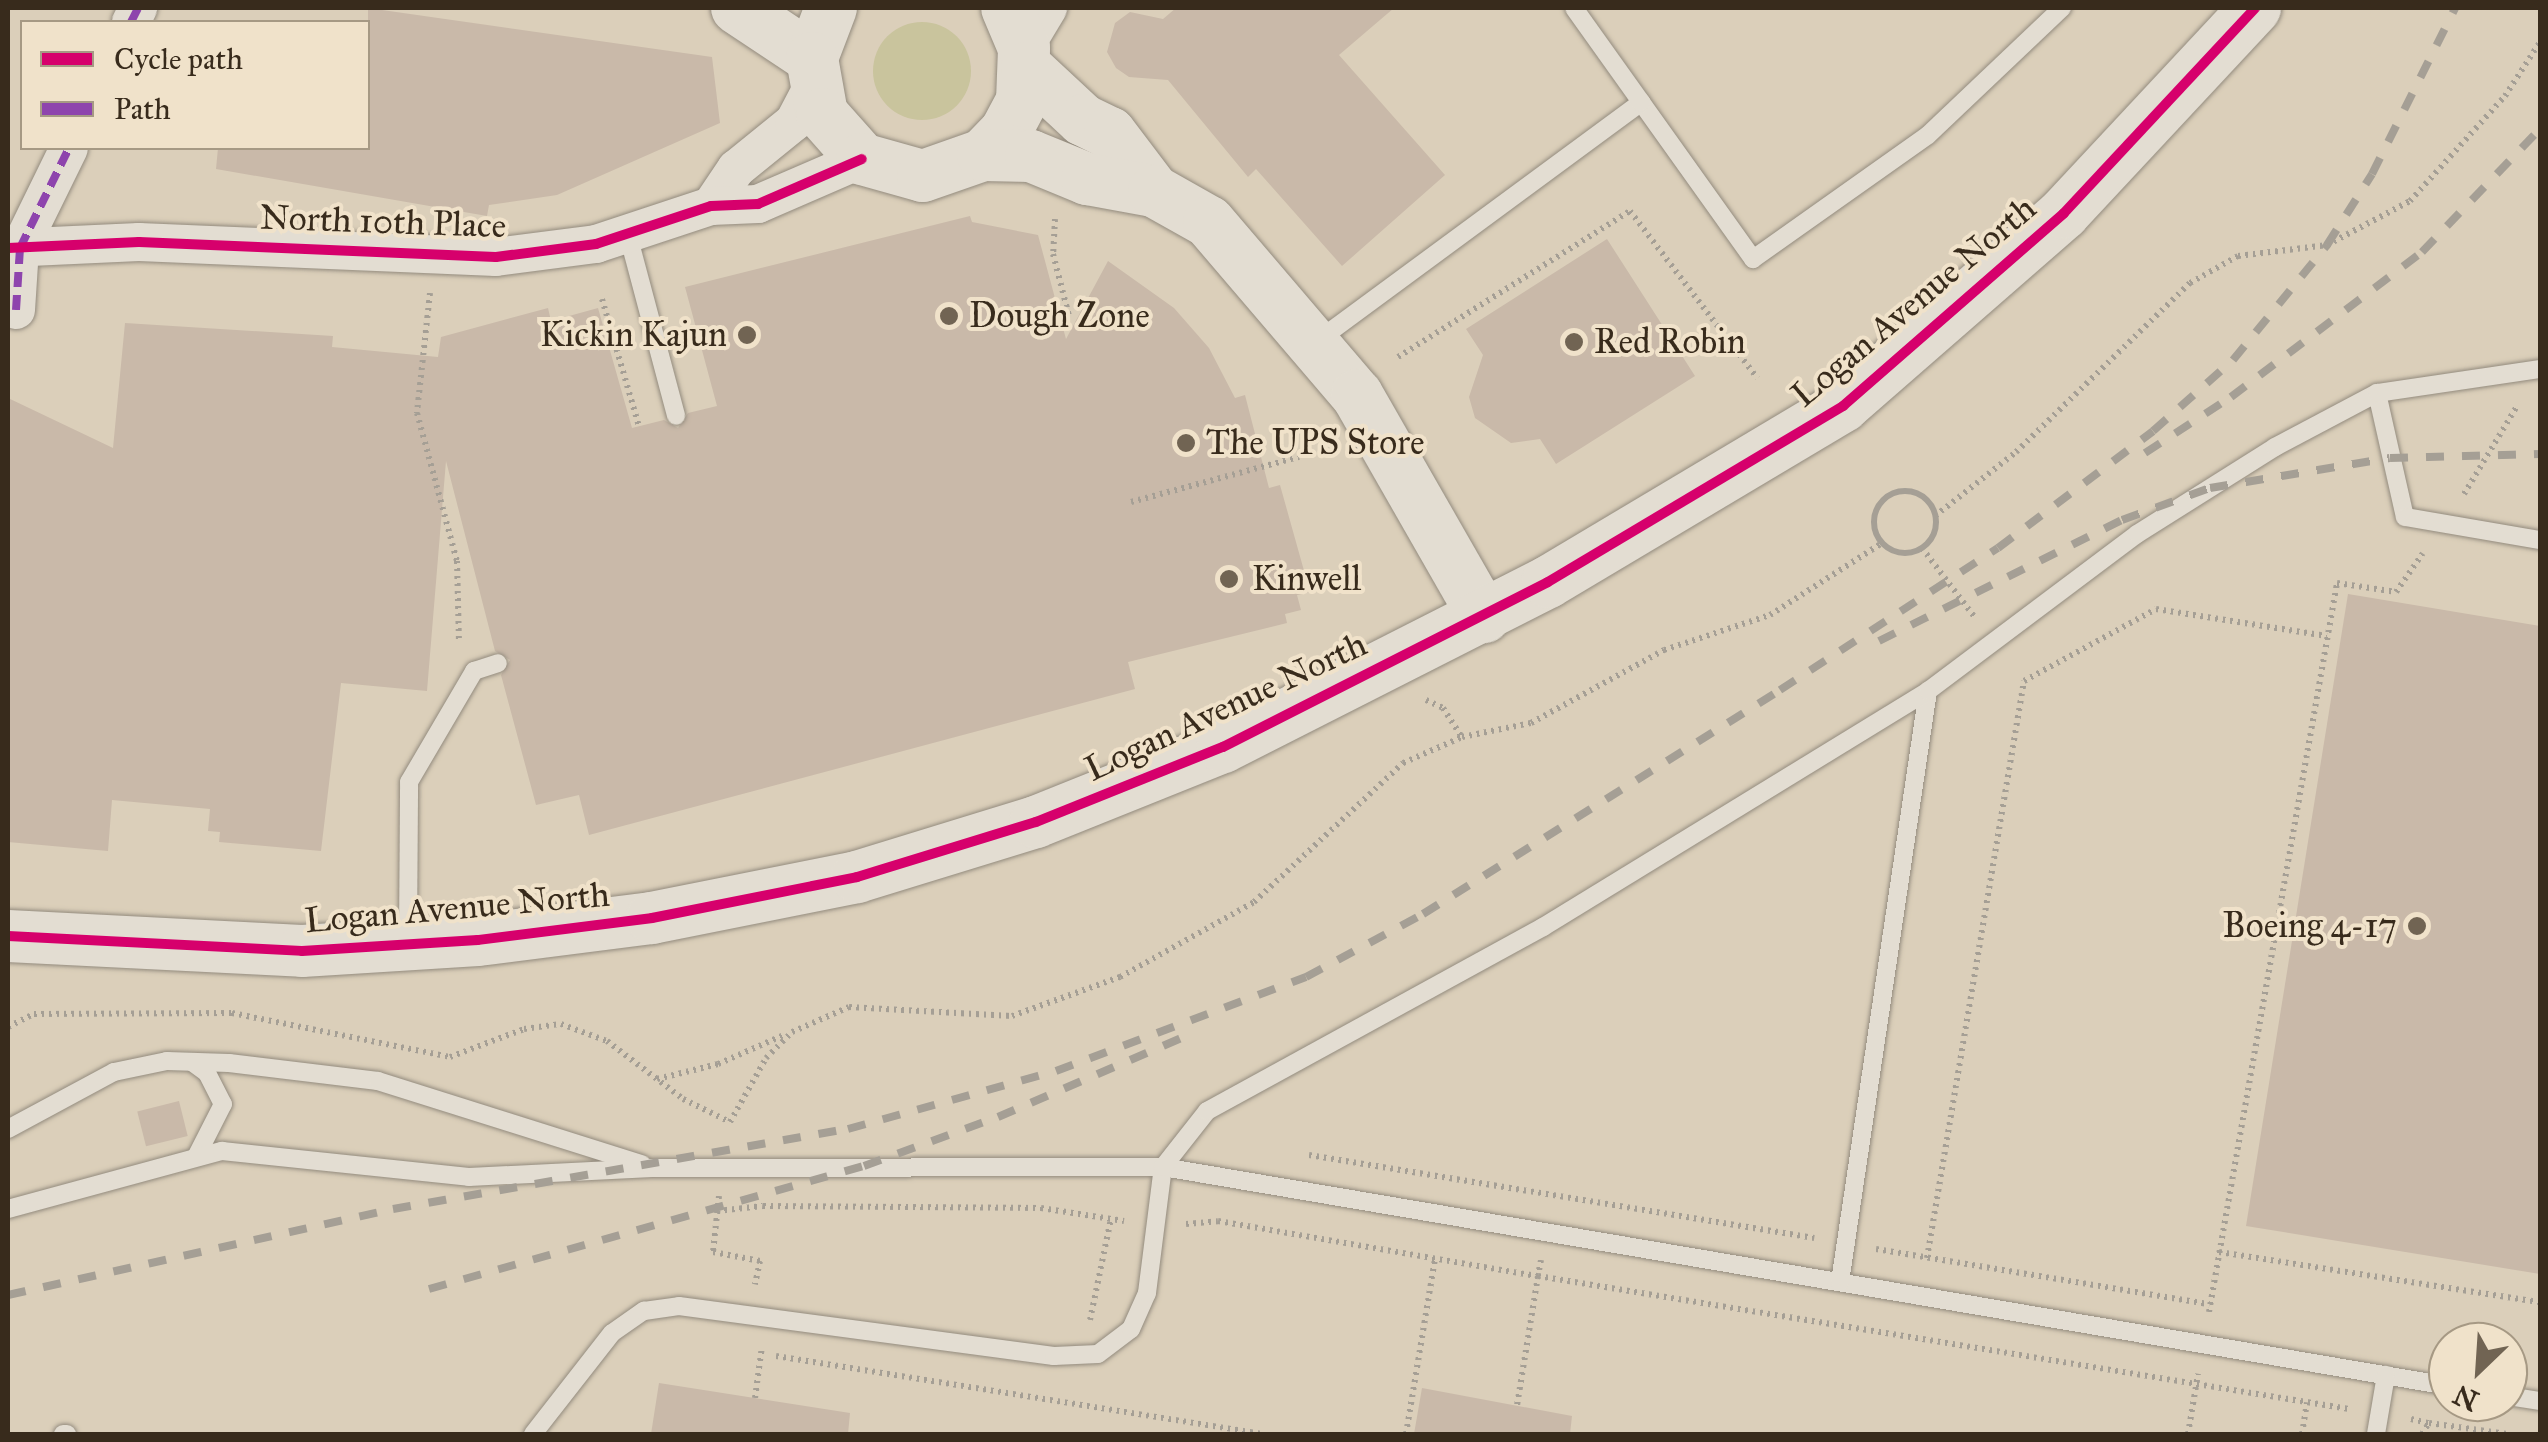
<!DOCTYPE html>
<html>
<head>
<meta charset="utf-8">
<style>
	body { margin:0 }
	#map { position:relative; width:2548px; height:1442px; overflow:hidden; background:#dbcfba; font-family:"IM FELL Great Primer",serif }
	div>[style] { position:absolute }
	[style*='--x'] { left:calc(var(--x)*1px); top:calc(var(--y)*1px); width:calc(var(--w)*1px); rotate:calc(var(--a)*1deg) }
	.green>* { inset:0; background:#c9c49d }
	.round { border-radius:50% }
	.building>* { inset:0; background:#c9b9a9; transform-origin:0 0 }
	.path>* { height:6px; margin-top:-3px; transform-origin:0; background:repeating-linear-gradient(90deg,#a59f95 0 2.5px,transparent 0 7.5px) }
	.path>.ring { margin:-3px; padding:0; box-sizing:content-box; background:none; border:6px solid #a59f95; border-radius:50% }
	.roads { filter:drop-shadow(0 0 2px #938b7e) drop-shadow(0 0 2px #938b7e) }
	.lane>* { height:18px; margin:-9px; padding:0 9px; transform-origin:9px; border-radius:9px; background:#e3ddd2 }
	.street>* { height:38px; margin:-19px; padding:0 19px; transform-origin:19px; border-radius:19px; background:#e3ddd2 }
	.secondary>* { height:52px; margin:-26px; padding:0 26px; transform-origin:26px; border-radius:26px; background:#e3ddd2 }
	.rail>* { height:8px; margin-top:-4px; transform-origin:0; background:repeating-linear-gradient(90deg,#a59f95 0 18px,transparent 0 36px) }
	.quiet>* { height:8px; margin-top:-4px; transform-origin:0; background:repeating-linear-gradient(90deg,#8e44ad 0 15px,transparent 0 23px) }
	.cycleway>* { height:10px; margin:-5px; padding:0 5px; transform-origin:5px; border-radius:5px; background:#d6006c }
	.dots>* { width:28px; height:28px; translate:-50% -50%; box-sizing:border-box; border:5px solid #f0e2ca; border-radius:50% }
	span { translate:-50% -50%; white-space:nowrap; text-align:center; line-height:1.15; -webkit-text-stroke:8px #f0e2ca; paint-order:stroke }
	.street-label { font-size:35px; color:#382b1c }
	.poi-label { font-size:35px; color:#382b1c }
	.left { translate:0 -50%; text-align:left }
	.right { translate:-100% -50%; text-align:right }
	.frame { position:absolute; inset:0; border:10px solid #382b1c; pointer-events:none }
	.legend { position:absolute; left:20px; top:20px; width:350px; height:130px; box-sizing:border-box; background:#f0e2ca; border:2px solid #a69984; margin:0; padding:12px 18px; list-style:none; font-size:30px; color:#382b1c }
	.legend li { display:flex; align-items:center; gap:20px; height:50px }
	.legend b { width:50px; border:2px solid #a69984 }
	.north { position:absolute; left:2428px; top:1322px; width:100px; height:100px; box-sizing:border-box; background:#f0e2ca; border:2px solid #a69984; border-radius:50%; rotate:205deg; font-size:28px; font-weight:700; line-height:40px; text-align:center; color:#382b1c }
	.north::after { content:''; display:block; margin:auto; width:35px; height:45px; background:#716453; clip-path:polygon(50% 0,100% 100%,50% 72%,0 100%) }
</style>
</head>
<body>
<div id="map">
	<div class="green">
		<div class="round" style="left:873px;top:22px;width:98px;height:98px"></div>
	</div>
	<div class="building">
		<div style="clip-path:polygon(368px 8px,712px 57px,720px 123px,557px 195px,489px 205px,487px 216px,216px 169px,218px 148px,368px 148px)"></div>
		<div style="clip-path:polygon(1176px 8px,1394px 8px,1339px 55px,1445px 175px,1342px 266px,1256px 169px,1248px 177px,1168px 80px,1129px 77px,1116px 68px,1107px 52px,1115px 23px,1130px 12px,1163px 19px)"></div>
		<div style="clip-path:polygon(970px 216px,972px 222px,1038px 235px,1066px 339px,1108px 261px,1174px 308px,1209px 348px,1235px 398px,1245px 395px,1269px 488px,1280px 485px,1310px 592px,1297px 595px,1301px 610px,1285px 614px,1287px 623px,1128px 662px,1135px 689px,589px 835px,579px 795px,536px 805px,501px 675px,510px 660px,495px 651px,446px 461px,427px 691px,341px 683px,321px 851px,219px 842px,220px 832px,208px 831px,210px 809px,112px 800px,108px 851px,8px 842px,8px 398px,113px 448px,125px 323px,333px 336px,332px 347px,438px 357px,441px 337px,548px 308px,551px 321px,598px 308px,632px 428px,664px 420px,678px 428px,688px 413px,717px 406px,685px 287px)"></div>
		<div style="clip-path:polygon(1607px 239px,1695px 376px,1556px 464px,1540px 439px,1511px 443px,1475px 418px,1469px 397px,1483px 355px,1466px 329px)"></div>
		<div style="clip-path:polygon(2348px 594px,2540px 626px,2540px 1274px,2246px 1226px)"></div>
		<div style="left:179px;top:1101px;width:36px;height:43px;rotate:76deg"></div>
		<div style="clip-path:polygon(659px 1383px,850px 1413px,848px 1434px,651px 1434px)"></div>
		<div style="clip-path:polygon(1422px 1388px,1572px 1416px,1570px 1434px,1414px 1434px)"></div>
	</div>
	<div class="path">
		<div style="--x:1055;--y:219;--w:35;--a:93"></div>
		<div style="--x:1053;--y:254;--w:64;--a:75.5"></div>
		<div style="--x:430;--y:293;--w:121;--a:96.2"></div>
		<div style="--x:417;--y:413;--w:153;--a:74.9"></div>
		<div style="--x:457;--y:561;--w:82;--a:88.6"></div>
		<div style="--x:602;--y:299;--w:132;--a:73.8"></div>
		<div style="--x:1398;--y:357;--w:274;--a:-32.2"></div>
		<div style="--x:1630;--y:211;--w:210;--a:52.7"></div>
		<div class="ring" style="left:1874px;top:491px;width:56px;height:56px"></div>
		<div style="--x:2464;--y:494;--w:103;--a:-58.9"></div>
		<div style="--x:1131;--y:502;--w:174;--a:-15"></div>
		<div style="--x:1935;--y:516;--w:103;--a:-38.3"></div>
		<div style="--x:2016;--y:452;--w:243;--a:-44.2"></div>
		<div style="--x:2190;--y:283;--w:55;--a:-29.4"></div>
		<div style="--x:2238;--y:256;--w:90;--a:-7"></div>
		<div style="--x:2327;--y:245;--w:94;--a:-27.9"></div>
		<div style="--x:2410;--y:201;--w:142;--a:-47.9"></div>
		<div style="--x:2505;--y:96;--w:64;--a:-57.1"></div>
		<div style="--x:1922;--y:548;--w:89;--a:52.7"></div>
		<div style="--x:1426;--y:700;--w:19;--a:25"></div>
		<div style="--x:1443;--y:708;--w:35;--a:57"></div>
		<div style="--x:8;--y:1027;--w:29;--a:-27"></div>
		<div style="--x:34;--y:1014;--w:198;--a:-0.3"></div>
		<div style="--x:232;--y:1013;--w:222;--a:11.4"></div>
		<div style="--x:450;--y:1057;--w:79;--a:-20.7"></div>
		<div style="--x:524;--y:1029;--w:37;--a:-8"></div>
		<div style="--x:561;--y:1024;--w:49;--a:20.3"></div>
		<div style="--x:607;--y:1041;--w:96;--a:37.3"></div>
		<div style="--x:683;--y:1099;--w:52;--a:26.1"></div>
		<div style="--x:730;--y:1122;--w:73;--a:-60.6"></div>
		<div style="--x:766;--y:1058;--w:37;--a:-45"></div>
		<div style="--x:792;--y:1032;--w:62;--a:-23.7"></div>
		<div style="--x:849;--y:1007;--w:163;--a:3.2"></div>
		<div style="--x:1012;--y:1016;--w:115;--a:-19.9"></div>
		<div style="--x:1120;--y:977;--w:154;--a:-29.2"></div>
		<div style="--x:1254;--y:902;--w:204;--a:-43"></div>
		<div style="--x:1403;--y:763;--w:64;--a:-23.8"></div>
		<div style="--x:1462;--y:737;--w:70;--a:-11.5"></div>
		<div style="--x:1531;--y:723;--w:152;--a:-28.8"></div>
		<div style="--x:1664;--y:650;--w:112;--a:-18.3"></div>
		<div style="--x:1770;--y:615;--w:133;--a:-32.7"></div>
		<div style="--x:657;--y:1079;--w:63;--a:-13.8"></div>
		<div style="--x:718;--y:1064;--w:74;--a:-23.8"></div>
		<div style="--x:1309;--y:1155;--w:512;--a:9.33"></div>
		<div style="--x:719;--y:1196;--w:56;--a:96.1"></div>
		<div style="--x:713;--y:1252;--w:48;--a:10.8"></div>
		<div style="--x:760;--y:1261;--w:24;--a:102"></div>
		<div style="--x:717;--y:1211;--w:46;--a:-6.2"></div>
		<div style="--x:763;--y:1206;--w:278;--a:0.4"></div>
		<div style="--x:1041;--y:1208;--w:84;--a:8.9"></div>
		<div style="--x:1186;--y:1224;--w:32;--a:-5"></div>
		<div style="--x:1218;--y:1221;--w:325;--a:9.8"></div>
		<div style="--x:1538;--y:1276;--w:132;--a:99.2"></div>
		<div style="--x:1876;--y:1249;--w:338;--a:9.4"></div>
		<div style="--x:2219;--y:1252;--w:325;--a:8.9"></div>
		<div style="--x:1927;--y:1258;--w:585;--a:-80.46"></div>
		<div style="--x:2024;--y:681;--w:150;--a:-28.6"></div>
		<div style="--x:2156;--y:609;--w:173;--a:9"></div>
		<div style="--x:1541;--y:1260;--w:16;--a:101"></div>
		<div style="--x:1538;--y:1276;--w:822;--a:9.31"></div>
		<div style="--x:2209;--y:1312;--w:740;--a:-80.04"></div>
		<div style="--x:2337;--y:583;--w:60;--a:8.7"></div>
		<div style="--x:2396;--y:592;--w:47;--a:-55.3"></div>
		<div style="--x:1090;--y:1320;--w:103;--a:-78.3"></div>
		<div style="--x:776;--y:1356;--w:494;--a:9.1"></div>
		<div style="--x:755;--y:1398;--w:52;--a:-82.3"></div>
		<div style="--x:2411;--y:1419;--w:18;--a:13"></div>
		<div style="--x:1406;--y:1434;--w:178;--a:-80.6"></div>
		<div style="--x:2188;--y:1434;--w:61;--a:-80.5"></div>
		<div style="--x:2302;--y:1434;--w:32;--a:-81"></div>
		<div style="--x:2422;--y:1434;--w:13;--a:-58"></div>
		<div style="--x:2429;--y:1423;--w:79;--a:8"></div>
	</div>
	<div class="roads">
		<div class="lane">
			<div style="--x:1641;--y:102;--w:193;--a:54.5"></div>
			<div style="--x:1753;--y:259;--w:214;--a:-35.3"></div>
			<div style="--x:1928;--y:135;--w:185;--a:-43.5"></div>
			<div style="--x:628;--y:235;--w:187;--a:75.1"></div>
			<div style="--x:1316;--y:342;--w:404;--a:-36.4"></div>
			<div style="--x:1641;--y:102;--w:115;--a:-125.5"></div>
			<div style="--x:2377;--y:393;--w:127;--a:77.3"></div>
			<div style="--x:2405;--y:517;--w:137;--a:9.7"></div>
			<div style="--x:408;--y:938;--w:156;--a:-89.6"></div>
			<div style="--x:409;--y:782;--w:129;--a:-59.6"></div>
			<div style="--x:474;--y:671;--w:25;--a:-18"></div>
			<div style="--x:192;--y:1062;--w:19;--a:36"></div>
			<div style="--x:207;--y:1073;--w:35;--a:63"></div>
			<div style="--x:223;--y:1104;--w:59;--a:117"></div>
			<div style="--x:8;--y:1129;--w:120;--a:-28.3"></div>
			<div style="--x:114;--y:1072;--w:54;--a:-11.7"></div>
			<div style="--x:167;--y:1061;--w:62;--a:1.8"></div>
			<div style="--x:229;--y:1063;--w:150;--a:6.9"></div>
			<div style="--x:378;--y:1081;--w:277;--a:17.5"></div>
			<div style="--x:8;--y:1209;--w:222;--a:-15.2"></div>
			<div style="--x:222;--y:1151;--w:248;--a:6"></div>
			<div style="--x:469;--y:1177;--w:183;--a:-2.8"></div>
			<div style="--x:652;--y:1168;--w:511;--a:-0.11"></div>
			<div style="--x:1163;--y:1167;--w:1304;--a:9.67"></div>
			<div style="--x:1840;--y:1282;--w:598;--a:-81.53"></div>
			<div style="--x:2508;--y:1396;--w:32;--a:9"></div>
			<div style="--x:63;--y:1434;--w:4;--a:0"></div>
			<div style="--x:533;--y:1434;--w:128;--a:-52"></div>
			<div style="--x:612;--y:1333;--w:39;--a:-35"></div>
			<div style="--x:644;--y:1311;--w:35;--a:-8"></div>
			<div style="--x:679;--y:1306;--w:378;--a:7.6"></div>
			<div style="--x:1054;--y:1356;--w:44;--a:-2.6"></div>
			<div style="--x:1098;--y:1354;--w:41;--a:-37.1"></div>
			<div style="--x:1131;--y:1329;--w:39;--a:-66"></div>
			<div style="--x:1147;--y:1293;--w:127;--a:-82.8"></div>
			<div style="--x:1163;--y:1167;--w:71;--a:-51.8"></div>
			<div style="--x:1207;--y:1111;--w:383;--a:-28.7"></div>
			<div style="--x:1543;--y:927;--w:452;--a:-31.5"></div>
			<div style="--x:1928;--y:691;--w:261;--a:-36.9"></div>
			<div style="--x:2137;--y:534;--w:163;--a:-32.2"></div>
			<div style="--x:2275;--y:447;--w:115;--a:-27.9"></div>
			<div style="--x:2377;--y:393;--w:165;--a:-8.4"></div>
			<div style="--x:2376;--y:1434;--w:60;--a:-80.4"></div>
		</div>
		<div class="street">
			<div style="--x:131;--y:22;--w:16;--a:-63"></div>
			<div style="--x:1024;--y:48;--w:47;--a:-59"></div>
			<div style="--x:711;--y:206;--w:45;--a:-56"></div>
			<div style="--x:736;--y:169;--w:75;--a:-39"></div>
			<div style="--x:794;--y:122;--w:41;--a:-62.2"></div>
			<div style="--x:8;--y:248;--w:131;--a:-2.6"></div>
			<div style="--x:139;--y:242;--w:357;--a:2.4"></div>
			<div style="--x:496;--y:257;--w:101;--a:-7.4"></div>
			<div style="--x:596;--y:244;--w:121;--a:-18.3"></div>
			<div style="--x:711;--y:206;--w:47;--a:-2.4"></div>
			<div style="--x:758;--y:204;--w:113;--a:-23.4"></div>
			<div style="--x:16;--y:310;--w:62;--a:-86.3"></div>
			<div style="--x:20;--y:248;--w:111;--a:-63.9"></div>
		</div>
		<div class="secondary">
			<div style="--x:737;--y:8;--w:90;--a:33.7"></div>
			<div style="--x:831;--y:8;--w:53;--a:110.8"></div>
			<div style="--x:812;--y:58;--w:57;--a:79.9"></div>
			<div style="--x:822;--y:114;--w:60;--a:48.4"></div>
			<div style="--x:862;--y:159;--w:63;--a:15.6"></div>
			<div style="--x:923;--y:176;--w:64;--a:-19.3"></div>
			<div style="--x:983;--y:155;--w:33;--a:-46"></div>
			<div style="--x:1006;--y:131;--w:34;--a:-62"></div>
			<div style="--x:1022;--y:101;--w:53;--a:-87.8"></div>
			<div style="--x:1024;--y:48;--w:43;--a:-113"></div>
			<div style="--x:1027;--y:68;--w:76;--a:42.9"></div>
			<div style="--x:1083;--y:120;--w:30;--a:26"></div>
			<div style="--x:1110;--y:133;--w:73;--a:52.8"></div>
			<div style="--x:983;--y:155;--w:48;--a:1.2"></div>
			<div style="--x:1031;--y:156;--w:61;--a:22.3"></div>
			<div style="--x:1087;--y:179;--w:68;--a:10.2"></div>
			<div style="--x:1154;--y:191;--w:63;--a:29.4"></div>
			<div style="--x:1209;--y:222;--w:228;--a:49.5"></div>
			<div style="--x:1357;--y:395;--w:256;--a:60.2"></div>
			<div style="--x:8;--y:936;--w:294;--a:2.9"></div>
			<div style="--x:302;--y:951;--w:176;--a:-3.6"></div>
			<div style="--x:478;--y:940;--w:175;--a:-7.2"></div>
			<div style="--x:652;--y:918;--w:209;--a:-11.3"></div>
			<div style="--x:857;--y:877;--w:187;--a:-17.1"></div>
			<div style="--x:1036;--y:822;--w:201;--a:-21.9"></div>
			<div style="--x:1223;--y:747;--w:364;--a:-26.9"></div>
			<div style="--x:1548;--y:582;--w:344;--a:-30.8"></div>
			<div style="--x:1843;--y:406;--w:293;--a:-41.1"></div>
			<div style="--x:2064;--y:213;--w:280;--a:-47"></div>
		</div>
	</div>
	<div class="rail">
		<div style="--x:2145;--y:453;--w:103;--a:-33.1"></div>
		<div style="--x:2231;--y:397;--w:240;--a:-37.2"></div>
		<div style="--x:2422;--y:252;--w:170;--a:-46.2"></div>
		<div style="--x:1879;--y:641;--w:271;--a:-26.5"></div>
		<div style="--x:2122;--y:520;--w:94;--a:-20"></div>
		<div style="--x:2210;--y:488;--w:182;--a:-9.5"></div>
		<div style="--x:2390;--y:458;--w:150;--a:-1.5"></div>
		<div style="--x:429;--y:1289;--w:452;--a:-15.8"></div>
		<div style="--x:864;--y:1166;--w:143;--a:-20.1"></div>
		<div style="--x:998;--y:1117;--w:199;--a:-23.3"></div>
		<div style="--x:8;--y:1295;--w:394;--a:-12.6"></div>
		<div style="--x:393;--y:1209;--w:462;--a:-10"></div>
		<div style="--x:848;--y:1129;--w:216;--a:-15.6"></div>
		<div style="--x:1056;--y:1071;--w:267;--a:-20.6"></div>
		<div style="--x:1306;--y:977;--w:133;--a:-28.3"></div>
		<div style="--x:1423;--y:914;--w:421;--a:-32.1"></div>
		<div style="--x:1780;--y:690;--w:260;--a:-33.1"></div>
		<div style="--x:1998;--y:548;--w:194;--a:-37"></div>
		<div style="--x:2153;--y:431;--w:107;--a:-41.6"></div>
		<div style="--x:2233;--y:360;--w:149;--a:-50.7"></div>
		<div style="--x:2327;--y:245;--w:84;--a:-57.6"></div>
		<div style="--x:2372;--y:174;--w:186;--a:-63.4"></div>
	</div>
	<div class="quiet">
		<div style="--x:131;--y:22;--w:16;--a:-63"></div>
		<div style="--x:16;--y:310;--w:62;--a:-86.3"></div>
		<div style="--x:20;--y:248;--w:111;--a:-63.9"></div>
	</div>
	<div class="cycleway">
		<div style="--x:8;--y:248;--w:131;--a:-2.6"></div>
		<div style="--x:139;--y:242;--w:357;--a:2.4"></div>
		<div style="--x:496;--y:257;--w:101;--a:-7.4"></div>
		<div style="--x:596;--y:244;--w:121;--a:-18.3"></div>
		<div style="--x:711;--y:206;--w:47;--a:-2.4"></div>
		<div style="--x:758;--y:204;--w:113;--a:-23.4"></div>
		<div style="--x:8;--y:936;--w:294;--a:2.9"></div>
		<div style="--x:302;--y:951;--w:176;--a:-3.6"></div>
		<div style="--x:478;--y:940;--w:175;--a:-7.2"></div>
		<div style="--x:652;--y:918;--w:209;--a:-11.3"></div>
		<div style="--x:857;--y:877;--w:187;--a:-17.1"></div>
		<div style="--x:1036;--y:822;--w:201;--a:-21.9"></div>
		<div style="--x:1223;--y:747;--w:364;--a:-26.9"></div>
		<div style="--x:1548;--y:582;--w:344;--a:-30.8"></div>
		<div style="--x:1843;--y:406;--w:293;--a:-41.1"></div>
		<div style="--x:2064;--y:213;--w:280;--a:-47"></div>
	</div>
	<div class="dots">
		<div style="left:949px;top:316px;background:#716453"></div>
		<div style="left:747px;top:335px;background:#716453"></div>
		<div style="left:1574px;top:342px;background:#716453"></div>
		<div style="left:1186px;top:443px;background:#716453"></div>
		<div style="left:1229px;top:579px;background:#716453"></div>
		<div style="left:2417px;top:926px;background:#716453"></div>
	</div>
	<div class="street-label">
		<span style="left:383px;top:222px;rotate:2deg">North 10th Place</span>
		<span style="left:1914px;top:302px;rotate:-40deg">Logan Avenue North</span>
		<span style="left:1226px;top:707px;rotate:-25deg">Logan Avenue North</span>
		<span style="left:457px;top:908px;rotate:-5deg">Logan Avenue North</span>
	</div>
	<div class="poi-label">
		<span class="left" style="left:969px;top:316px">Dough Zone</span>
		<span class="right" style="left:727px;top:335px">Kickin Kajun</span>
		<span class="left" style="left:1594px;top:342px">Red Robin</span>
		<span class="left" style="left:1206px;top:443px">The UPS Store</span>
		<span class="left" style="left:1252px;top:579px">Kinwell</span>
		<span class="right" style="left:2397px;top:926px">Boeing 4-17</span>
	</div>
	<div class="frame"></div>
	<ul class="legend">
	<li><b style="height:12px;background:#d6006c"></b>Cycle path</li>
	<li><b style="height:12px;background:#8e44ad"></b>Path</li>
	</ul>
	<div class="north">N</div>
</div>
</body>
</html>
